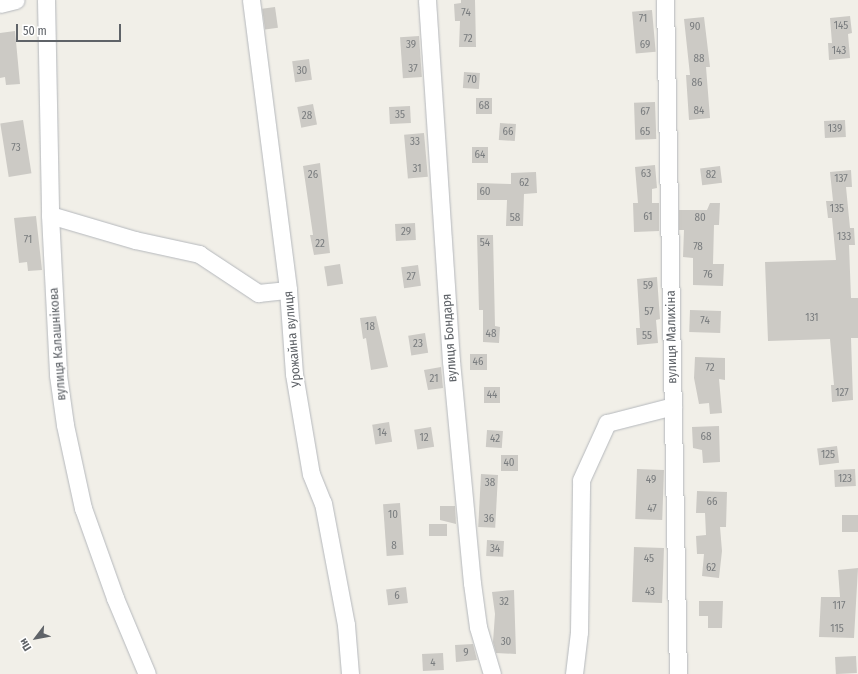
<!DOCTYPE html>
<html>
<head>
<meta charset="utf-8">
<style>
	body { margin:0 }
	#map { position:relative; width:858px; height:674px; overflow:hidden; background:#f1efe8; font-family:"Fira Sans Condensed",sans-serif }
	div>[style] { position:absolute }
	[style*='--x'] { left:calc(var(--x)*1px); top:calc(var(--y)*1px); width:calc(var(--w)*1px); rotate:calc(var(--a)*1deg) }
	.building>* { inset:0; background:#cccac5; transform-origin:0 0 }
	.roads { filter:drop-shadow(0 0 1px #b5b8bc) drop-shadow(0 0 1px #b5b8bc) }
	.minor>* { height:17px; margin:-8.5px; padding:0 8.5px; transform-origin:8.5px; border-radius:8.5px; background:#fff }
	span { translate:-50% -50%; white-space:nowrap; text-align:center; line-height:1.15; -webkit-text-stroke:3px #fff; paint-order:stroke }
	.number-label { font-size:11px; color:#7a7d7f }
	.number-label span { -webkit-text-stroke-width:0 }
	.street-label { font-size:13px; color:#5f6368 }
	.north { position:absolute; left:16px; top:618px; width:40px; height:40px; -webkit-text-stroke:3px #fff; paint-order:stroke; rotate:238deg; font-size:11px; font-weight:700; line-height:16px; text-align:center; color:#5f6368 }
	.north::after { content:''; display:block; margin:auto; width:14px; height:18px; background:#5f6368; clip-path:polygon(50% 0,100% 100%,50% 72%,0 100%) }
	.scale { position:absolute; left:16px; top:24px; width:105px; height:18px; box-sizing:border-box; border:2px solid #5f6368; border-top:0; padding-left:5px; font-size:12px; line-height:14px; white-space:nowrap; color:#5f6368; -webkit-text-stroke:3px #fff; paint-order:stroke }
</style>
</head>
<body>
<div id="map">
	<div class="building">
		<div style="clip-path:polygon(461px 0,475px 0,476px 47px,459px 47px,460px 21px,455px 21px,454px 4px,461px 3px)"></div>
		<div style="left:275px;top:7px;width:21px;height:13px;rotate:82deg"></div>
		<div style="left:652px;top:10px;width:42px;height:20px;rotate:85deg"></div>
		<div style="clip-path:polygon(850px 16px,852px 33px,848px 34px,850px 58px,829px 60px,828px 43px,832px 43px,830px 18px)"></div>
		<div style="clip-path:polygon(704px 17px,710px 67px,706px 67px,710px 118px,689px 120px,686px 75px,690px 75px,684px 19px)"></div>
		<div style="clip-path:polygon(15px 31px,20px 84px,6px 85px,5px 77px,0 78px,0 33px)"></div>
		<div style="left:419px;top:36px;width:41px;height:19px;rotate:86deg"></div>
		<div style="left:309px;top:59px;width:21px;height:17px;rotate:82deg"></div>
		<div style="left:464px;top:72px;width:16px;height:16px;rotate:4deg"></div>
		<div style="left:476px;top:98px;width:16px;height:16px"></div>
		<div style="left:655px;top:102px;width:37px;height:21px;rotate:88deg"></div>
		<div style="left:313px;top:104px;width:21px;height:16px;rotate:79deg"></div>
		<div style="left:410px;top:106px;width:17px;height:21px;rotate:87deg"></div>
		<div style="left:23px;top:120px;width:54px;height:23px;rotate:81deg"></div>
		<div style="left:845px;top:120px;width:17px;height:21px;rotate:87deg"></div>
		<div style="left:500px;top:123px;width:16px;height:17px;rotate:4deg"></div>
		<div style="left:424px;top:133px;width:44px;height:20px;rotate:85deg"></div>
		<div style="left:472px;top:147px;width:16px;height:16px"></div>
		<div style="clip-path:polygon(320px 163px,330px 253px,314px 255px,310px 235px,313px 235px,303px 166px)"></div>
		<div style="clip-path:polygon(655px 165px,657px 188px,652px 189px,652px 203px,659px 203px,659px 231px,634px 232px,633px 203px,638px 203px,635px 167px)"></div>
		<div style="left:720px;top:166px;width:17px;height:20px;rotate:83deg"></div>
		<div style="clip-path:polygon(851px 170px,852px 187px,846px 187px,850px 228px,854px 228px,855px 245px,849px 245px,851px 298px,858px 298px,858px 338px,851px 338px,853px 400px,832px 402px,831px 385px,834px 385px,830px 339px,768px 341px,765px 262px,836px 260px,832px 218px,828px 218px,826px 201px,833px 201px,830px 172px)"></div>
		<div style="clip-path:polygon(536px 172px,537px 193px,524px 194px,523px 226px,506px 226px,507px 200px,477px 200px,477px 183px,511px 184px,511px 173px)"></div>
		<div style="clip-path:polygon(710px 203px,720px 203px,719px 225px,714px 225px,713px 264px,724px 264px,723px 286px,693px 285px,693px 258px,683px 257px,684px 230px,679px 230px,679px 210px,707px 210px)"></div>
		<div style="clip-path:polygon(36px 216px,42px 270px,28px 271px,27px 262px,19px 263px,14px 218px)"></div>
		<div style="left:415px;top:223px;width:17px;height:20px;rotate:87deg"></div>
		<div style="clip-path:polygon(477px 235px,493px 235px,495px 326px,500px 327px,499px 343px,483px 342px,483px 310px,479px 310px)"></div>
		<div style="left:340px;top:264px;width:20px;height:16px;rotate:81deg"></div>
		<div style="left:418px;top:265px;width:21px;height:17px;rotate:82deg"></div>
		<div style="clip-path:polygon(657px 277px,660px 319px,656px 320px,658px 343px,637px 345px,636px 328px,640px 328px,637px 279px)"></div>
		<div style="left:690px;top:310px;width:31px;height:22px;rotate:2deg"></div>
		<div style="clip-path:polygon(376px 316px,388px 367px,371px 370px,366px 338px,363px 339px,360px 318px)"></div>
		<div style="left:425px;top:333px;width:20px;height:17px;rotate:81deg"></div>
		<div style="left:470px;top:354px;width:17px;height:16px"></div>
		<div style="clip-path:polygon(695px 357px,725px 358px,725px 380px,719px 379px,722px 413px,710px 414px,709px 403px,699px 404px,694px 378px)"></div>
		<div style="clip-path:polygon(441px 367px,443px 388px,428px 390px,424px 370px)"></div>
		<div style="left:484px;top:387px;width:16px;height:16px"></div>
		<div style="left:389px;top:422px;width:20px;height:17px;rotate:81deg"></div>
		<div style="clip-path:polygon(719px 426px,720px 462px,703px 463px,702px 450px,693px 448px,692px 427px)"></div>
		<div style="left:431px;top:427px;width:20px;height:17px;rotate:81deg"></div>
		<div style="left:487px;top:430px;width:16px;height:17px;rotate:4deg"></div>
		<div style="left:837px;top:446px;width:17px;height:20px;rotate:83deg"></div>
		<div style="left:501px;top:455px;width:17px;height:16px"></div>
		<div style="left:637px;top:469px;width:27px;height:50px;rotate:2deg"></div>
		<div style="left:855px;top:469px;width:17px;height:21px;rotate:87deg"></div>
		<div style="left:481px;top:474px;width:17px;height:53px;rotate:3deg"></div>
		<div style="clip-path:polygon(697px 491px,727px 492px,726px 527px,720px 527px,722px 551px,719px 578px,702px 576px,704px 554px,697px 554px,696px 536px,706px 535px,705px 513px,696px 513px)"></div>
		<div style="left:400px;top:503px;width:52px;height:17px;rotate:86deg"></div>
		<div style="clip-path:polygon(440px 506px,455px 506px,456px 524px,440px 520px)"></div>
		<div style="left:858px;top:515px;width:17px;height:16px;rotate:90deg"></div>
		<div style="left:429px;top:524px;width:18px;height:12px"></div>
		<div style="left:487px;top:540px;width:17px;height:16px;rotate:3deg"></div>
		<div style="left:634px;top:547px;width:30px;height:55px;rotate:2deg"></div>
		<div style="clip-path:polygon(858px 568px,854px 638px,819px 637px,821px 597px,840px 597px,838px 570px)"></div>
		<div style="left:406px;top:587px;width:16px;height:20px;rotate:83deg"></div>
		<div style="clip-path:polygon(514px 590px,516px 654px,496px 653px,493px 642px,495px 614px,492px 592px)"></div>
		<div style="clip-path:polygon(699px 601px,723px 601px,722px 628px,708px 628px,708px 616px,699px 616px)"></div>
		<div style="clip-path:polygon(473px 644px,477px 660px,456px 662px,455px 645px)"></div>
		<div style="left:443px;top:653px;width:17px;height:21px;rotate:87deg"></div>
		<div style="left:856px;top:656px;width:17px;height:21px;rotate:87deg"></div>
	</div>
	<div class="roads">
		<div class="minor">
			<div style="--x:46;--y:0;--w:215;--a:88.9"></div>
			<div style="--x:50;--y:215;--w:160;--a:87.1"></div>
			<div style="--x:58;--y:375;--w:50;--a:82"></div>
			<div style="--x:65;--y:425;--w:85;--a:77.8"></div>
			<div style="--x:83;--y:508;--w:96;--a:70.4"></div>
			<div style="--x:115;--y:598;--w:82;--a:67.2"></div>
			<div style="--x:251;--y:0;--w:292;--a:82.7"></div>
			<div style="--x:288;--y:290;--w:84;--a:85.9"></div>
			<div style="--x:294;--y:374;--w:101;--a:80.4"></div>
			<div style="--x:311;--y:474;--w:31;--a:68"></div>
			<div style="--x:323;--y:503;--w:124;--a:79.3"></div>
			<div style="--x:346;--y:625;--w:49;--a:85.3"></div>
			<div style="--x:427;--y:0;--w:362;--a:86.2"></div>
			<div style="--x:451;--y:361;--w:223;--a:84.6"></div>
			<div style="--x:472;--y:583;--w:44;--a:82.2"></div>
			<div style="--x:478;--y:627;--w:49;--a:73.4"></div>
			<div style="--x:665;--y:0;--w:674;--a:88.9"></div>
			<div style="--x:0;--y:4;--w:16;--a:-14"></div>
			<div style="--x:50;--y:215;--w:89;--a:16.4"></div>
			<div style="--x:135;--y:240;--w:66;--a:12.3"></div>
			<div style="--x:199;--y:254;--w:71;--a:33.5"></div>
			<div style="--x:258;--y:293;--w:30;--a:-6"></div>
			<div style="--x:574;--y:674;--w:42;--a:-83.2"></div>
			<div style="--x:579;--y:632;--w:152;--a:-89.2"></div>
			<div style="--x:581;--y:480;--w:63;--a:-65.5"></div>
			<div style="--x:607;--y:423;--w:68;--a:-14.4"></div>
		</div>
	</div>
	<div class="number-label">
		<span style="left:466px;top:13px">74</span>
		<span style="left:643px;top:19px">71</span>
		<span style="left:841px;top:26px">145</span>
		<span style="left:695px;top:27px">90</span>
		<span style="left:468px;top:39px">72</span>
		<span style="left:411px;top:45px">39</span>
		<span style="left:645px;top:45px">69</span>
		<span style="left:839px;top:51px">143</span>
		<span style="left:699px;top:59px">88</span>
		<span style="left:413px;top:69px">37</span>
		<span style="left:302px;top:71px">30</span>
		<span style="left:472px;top:80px">70</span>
		<span style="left:697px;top:83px">86</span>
		<span style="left:484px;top:106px">68</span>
		<span style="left:699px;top:111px">84</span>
		<span style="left:645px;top:112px">67</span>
		<span style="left:400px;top:115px">35</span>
		<span style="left:307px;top:116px">28</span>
		<span style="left:835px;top:129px">139</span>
		<span style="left:508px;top:132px">66</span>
		<span style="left:645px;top:132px">65</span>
		<span style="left:415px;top:142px">33</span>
		<span style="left:16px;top:148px">73</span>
		<span style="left:480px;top:155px">64</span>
		<span style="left:417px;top:169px">31</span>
		<span style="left:646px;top:174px">63</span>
		<span style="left:313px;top:175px">26</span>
		<span style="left:711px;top:175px">82</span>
		<span style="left:841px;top:179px">137</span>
		<span style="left:524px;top:183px">62</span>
		<span style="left:485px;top:192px">60</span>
		<span style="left:837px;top:209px">135</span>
		<span style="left:648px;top:217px">61</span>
		<span style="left:515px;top:218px">58</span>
		<span style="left:700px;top:218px">80</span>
		<span style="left:406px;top:232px">29</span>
		<span style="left:844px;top:237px">133</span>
		<span style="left:28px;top:240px">71</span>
		<span style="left:485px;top:243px">54</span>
		<span style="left:320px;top:244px">22</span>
		<span style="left:698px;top:247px">78</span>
		<span style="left:708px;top:275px">76</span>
		<span style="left:411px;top:277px">27</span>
		<span style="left:648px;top:286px">59</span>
		<span style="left:649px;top:312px">57</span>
		<span style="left:812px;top:318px">131</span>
		<span style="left:705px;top:321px">74</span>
		<span style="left:370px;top:327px">18</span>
		<span style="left:491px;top:334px">48</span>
		<span style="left:647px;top:336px">55</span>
		<span style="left:418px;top:344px">23</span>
		<span style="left:478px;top:362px">46</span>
		<span style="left:710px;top:368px">72</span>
		<span style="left:434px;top:379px">21</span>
		<span style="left:842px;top:393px">127</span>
		<span style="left:492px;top:395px">44</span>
		<span style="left:382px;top:433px">14</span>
		<span style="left:706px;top:437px">68</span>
		<span style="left:424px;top:438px">12</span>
		<span style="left:495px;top:439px">42</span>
		<span style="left:828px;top:455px">125</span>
		<span style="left:509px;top:463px">40</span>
		<span style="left:845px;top:479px">123</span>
		<span style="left:651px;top:480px">49</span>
		<span style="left:490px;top:483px">38</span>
		<span style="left:712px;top:502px">66</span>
		<span style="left:652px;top:509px">47</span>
		<span style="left:393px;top:515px">10</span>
		<span style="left:489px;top:519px">36</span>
		<span style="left:394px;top:546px">8</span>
		<span style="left:495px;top:549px">34</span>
		<span style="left:649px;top:559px">45</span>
		<span style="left:711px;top:568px">62</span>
		<span style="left:650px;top:592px">43</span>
		<span style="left:397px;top:596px">6</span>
		<span style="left:504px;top:602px">32</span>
		<span style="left:839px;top:606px">117</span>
		<span style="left:837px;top:629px">115</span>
		<span style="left:506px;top:642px">30</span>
		<span style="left:466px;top:653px">9</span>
		<span style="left:433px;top:663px">4</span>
	</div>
	<div class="street-label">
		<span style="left:672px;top:337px;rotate:-91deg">вулиця Малихіна</span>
		<span style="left:450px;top:338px;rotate:-94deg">вулиця Бондаря</span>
		<span style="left:293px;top:339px;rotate:-95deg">Урожайна вулиця</span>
		<span style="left:58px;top:344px;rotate:-94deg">вулиця Калашнікова</span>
	</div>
	<div class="north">Пн</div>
	<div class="scale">50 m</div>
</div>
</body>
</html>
